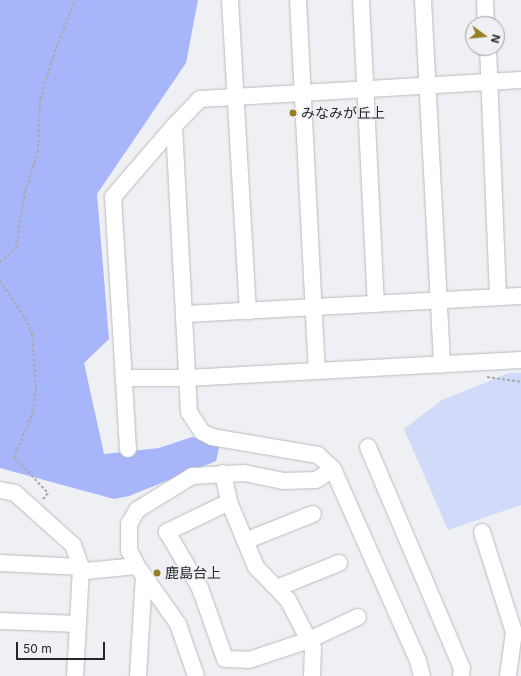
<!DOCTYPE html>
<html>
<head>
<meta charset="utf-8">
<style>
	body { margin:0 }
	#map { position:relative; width:521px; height:676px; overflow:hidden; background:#eff0f3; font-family:Inter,"Noto Sans JP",sans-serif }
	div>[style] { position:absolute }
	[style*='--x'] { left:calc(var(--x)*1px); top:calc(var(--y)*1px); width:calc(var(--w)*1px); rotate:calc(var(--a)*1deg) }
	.green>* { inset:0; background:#d2dafa }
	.forest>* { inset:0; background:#a7b5fa }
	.path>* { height:2px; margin-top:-1px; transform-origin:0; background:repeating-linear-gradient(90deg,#a9aaac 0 3px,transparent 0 5px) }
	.roads { filter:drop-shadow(0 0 1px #babbbf) drop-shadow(0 0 1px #babbbf) }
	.minor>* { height:16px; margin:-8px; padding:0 8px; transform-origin:8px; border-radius:8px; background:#fff }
	.dots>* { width:11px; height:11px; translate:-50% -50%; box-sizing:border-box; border:2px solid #eff0f3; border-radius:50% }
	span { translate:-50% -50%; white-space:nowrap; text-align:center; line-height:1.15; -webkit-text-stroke:3px #eff0f3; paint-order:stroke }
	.poi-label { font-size:14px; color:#262728 }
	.left { translate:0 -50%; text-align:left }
	.north { position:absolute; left:465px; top:16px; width:40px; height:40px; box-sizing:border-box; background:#eff0f3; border:1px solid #9fa0a2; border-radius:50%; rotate:105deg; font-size:11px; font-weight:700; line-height:16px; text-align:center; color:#262728 }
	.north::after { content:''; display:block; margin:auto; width:14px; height:18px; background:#947f26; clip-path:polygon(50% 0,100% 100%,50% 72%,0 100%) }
	.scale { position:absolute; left:16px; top:642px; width:89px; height:18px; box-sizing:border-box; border:2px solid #262728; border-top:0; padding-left:5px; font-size:12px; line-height:14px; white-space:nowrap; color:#262728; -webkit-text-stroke:3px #eff0f3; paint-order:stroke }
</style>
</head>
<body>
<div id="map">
	<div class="green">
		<div style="clip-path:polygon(509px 373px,521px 373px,521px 505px,448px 530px,404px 429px,442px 400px)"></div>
	</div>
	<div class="forest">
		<div style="clip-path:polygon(0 0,198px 0,186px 63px,97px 194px,109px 339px,84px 363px,104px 454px,159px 448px,192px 437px,220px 444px,216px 461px,129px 496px,114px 499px,0 468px)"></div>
	</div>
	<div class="path">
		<div style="--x:0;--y:262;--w:21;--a:-41"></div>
		<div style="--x:16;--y:248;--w:57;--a:-80.9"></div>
		<div style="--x:25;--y:192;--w:42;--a:-72"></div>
		<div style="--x:38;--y:152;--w:53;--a:-87.8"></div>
		<div style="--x:40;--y:99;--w:44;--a:-72.8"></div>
		<div style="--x:53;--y:57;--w:61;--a:-68.9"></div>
		<div style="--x:0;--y:281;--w:45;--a:56"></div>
		<div style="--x:25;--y:318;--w:17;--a:66"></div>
		<div style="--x:32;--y:334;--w:54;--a:85.8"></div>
		<div style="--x:36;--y:388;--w:27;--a:98"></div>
		<div style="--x:32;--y:415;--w:46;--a:113.2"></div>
		<div style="--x:14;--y:457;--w:50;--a:46.6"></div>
		<div style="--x:48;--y:493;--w:8;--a:130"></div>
		<div style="--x:487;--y:377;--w:34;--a:8"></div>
	</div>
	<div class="roads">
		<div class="minor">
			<div style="--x:230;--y:0;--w:312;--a:86.7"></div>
			<div style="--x:298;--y:0;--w:371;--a:87.1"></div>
			<div style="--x:361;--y:0;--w:304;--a:87.2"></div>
			<div style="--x:423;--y:0;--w:365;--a:87"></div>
			<div style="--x:485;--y:0;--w:24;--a:88"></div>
			<div style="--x:488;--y:48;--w:249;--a:87.7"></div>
			<div style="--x:185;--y:314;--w:336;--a:-3.1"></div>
			<div style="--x:125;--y:378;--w:62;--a:0"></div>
			<div style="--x:187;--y:378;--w:334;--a:-3.1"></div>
			<div style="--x:368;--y:447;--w:240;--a:67"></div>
			<div style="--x:462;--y:668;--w:8;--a:97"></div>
			<div style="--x:128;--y:449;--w:252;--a:-93.4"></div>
			<div style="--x:113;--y:197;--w:94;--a:-49.3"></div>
			<div style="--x:333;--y:469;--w:210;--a:66.1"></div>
			<div style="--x:418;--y:661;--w:16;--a:75"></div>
			<div style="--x:223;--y:473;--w:30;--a:78"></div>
			<div style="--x:229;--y:502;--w:70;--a:67.4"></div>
			<div style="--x:256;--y:567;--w:46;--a:45.9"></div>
			<div style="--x:288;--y:600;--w:54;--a:62.5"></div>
			<div style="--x:313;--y:648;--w:28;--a:92"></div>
			<div style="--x:0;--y:490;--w:15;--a:11"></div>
			<div style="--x:15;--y:493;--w:78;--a:41.9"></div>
			<div style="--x:73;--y:545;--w:23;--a:70"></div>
			<div style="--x:81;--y:567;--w:6;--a:39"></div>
			<div style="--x:86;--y:571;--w:51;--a:-5.6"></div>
			<div style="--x:229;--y:502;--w:69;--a:154.2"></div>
			<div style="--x:167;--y:532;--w:65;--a:59.5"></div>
			<div style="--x:200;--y:588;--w:75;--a:70.6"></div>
			<div style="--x:225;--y:659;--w:24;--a:2"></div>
			<div style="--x:249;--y:660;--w:63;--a:-18.4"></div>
			<div style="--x:309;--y:640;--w:54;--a:-25.1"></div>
			<div style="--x:482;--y:532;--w:105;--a:72.3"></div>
			<div style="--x:514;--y:632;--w:44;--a:97.8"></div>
			<div style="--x:245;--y:541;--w:73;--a:-21.7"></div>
			<div style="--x:0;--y:563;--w:81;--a:2.8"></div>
			<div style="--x:81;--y:567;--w:57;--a:93"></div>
			<div style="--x:78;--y:624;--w:78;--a:-177.8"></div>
			<div style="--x:277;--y:588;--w:67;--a:-22"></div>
			<div style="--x:75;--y:676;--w:52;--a:-86.7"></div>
			<div style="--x:138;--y:676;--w:100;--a:-86.6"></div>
			<div style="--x:196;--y:676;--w:55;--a:-109.1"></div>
			<div style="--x:178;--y:624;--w:71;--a:-125.3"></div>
			<div style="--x:137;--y:566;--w:18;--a:-117"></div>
			<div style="--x:129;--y:550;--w:26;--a:-90"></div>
			<div style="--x:129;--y:524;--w:16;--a:-60"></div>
			<div style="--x:137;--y:510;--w:65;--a:-31.7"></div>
			<div style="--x:192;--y:476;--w:52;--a:-3.3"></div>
			<div style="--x:244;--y:473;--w:41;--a:11.3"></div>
			<div style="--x:284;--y:481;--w:32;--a:-2"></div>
			<div style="--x:316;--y:480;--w:20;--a:-33"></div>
			<div style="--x:333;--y:469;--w:21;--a:-137"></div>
			<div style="--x:318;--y:455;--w:108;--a:-170.4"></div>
			<div style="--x:212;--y:437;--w:11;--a:-153"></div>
			<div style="--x:202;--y:432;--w:24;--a:-123"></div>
			<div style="--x:189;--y:412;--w:286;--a:-93"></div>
			<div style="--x:174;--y:126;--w:37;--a:-46"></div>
			<div style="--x:200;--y:99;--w:322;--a:-3.4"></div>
		</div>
	</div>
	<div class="dots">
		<div style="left:293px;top:113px;background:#947f26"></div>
		<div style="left:157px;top:573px;background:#947f26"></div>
	</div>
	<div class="poi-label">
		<span class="left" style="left:301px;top:113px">みなみが丘上</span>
		<span class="left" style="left:165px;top:573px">鹿島台上</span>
	</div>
	<div class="north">N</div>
	<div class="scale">50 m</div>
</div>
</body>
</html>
